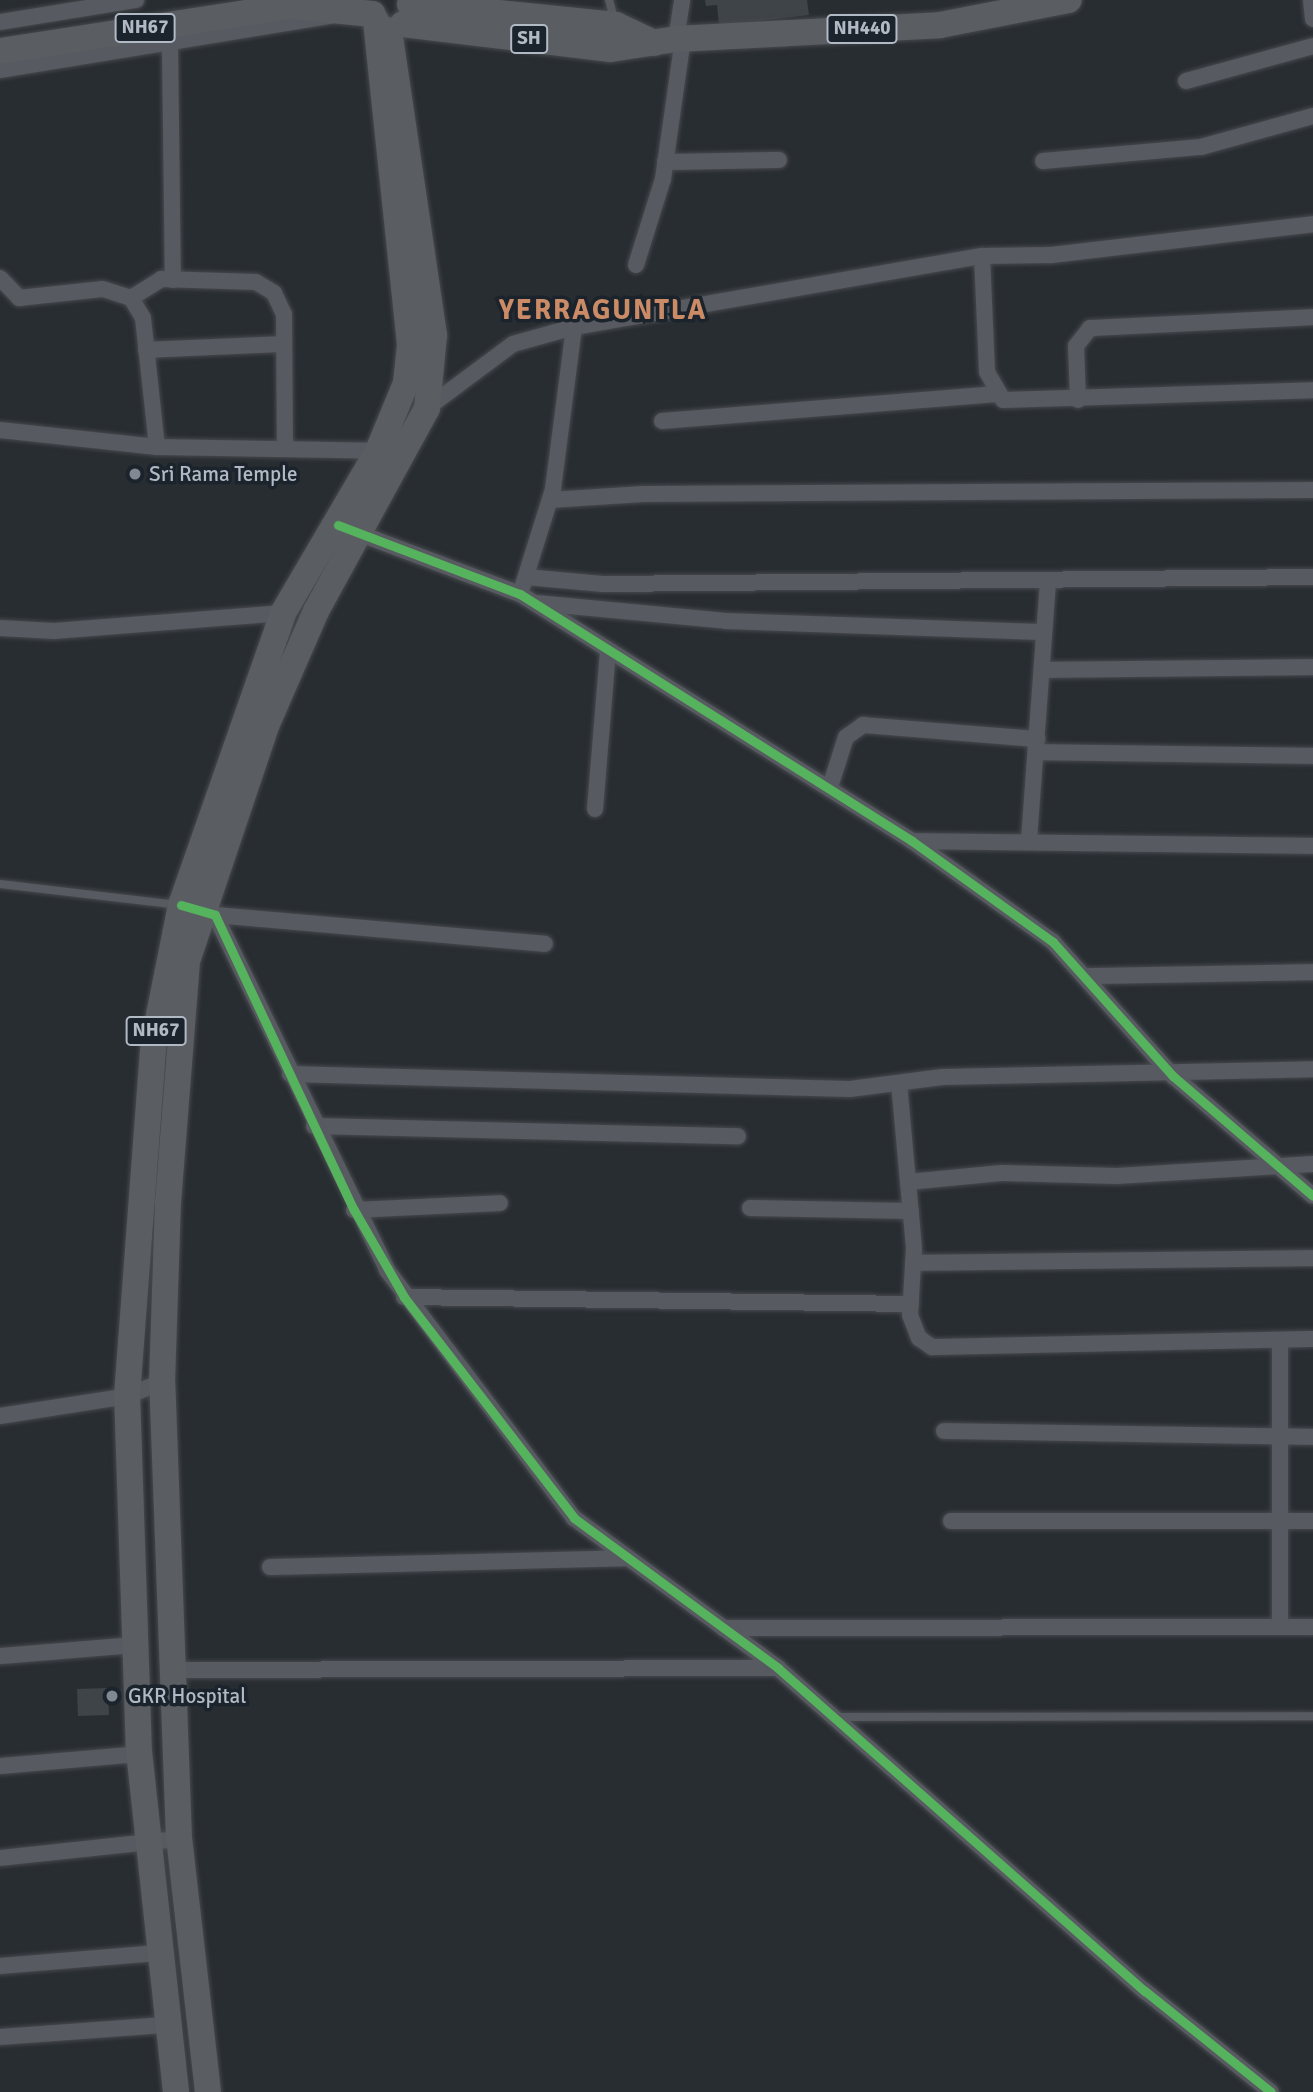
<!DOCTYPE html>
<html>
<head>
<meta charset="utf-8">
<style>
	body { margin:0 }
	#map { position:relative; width:1313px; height:2092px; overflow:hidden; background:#282d32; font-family:Signika,sans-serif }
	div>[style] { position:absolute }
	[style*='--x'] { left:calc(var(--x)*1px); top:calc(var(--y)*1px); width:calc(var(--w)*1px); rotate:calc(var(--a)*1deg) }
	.building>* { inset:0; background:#3f4449; transform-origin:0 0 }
	.roads { filter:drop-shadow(0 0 2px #46494d) drop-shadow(0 0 2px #46494d) }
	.service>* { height:8px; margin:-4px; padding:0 4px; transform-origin:4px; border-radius:4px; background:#575a60 }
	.minor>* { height:16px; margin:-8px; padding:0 8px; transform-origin:8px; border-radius:8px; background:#575a60 }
	.trunk>* { height:26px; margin:-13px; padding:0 13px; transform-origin:13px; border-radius:13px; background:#5a5e62 }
	.cycleway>* { height:9px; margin:-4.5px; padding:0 4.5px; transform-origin:4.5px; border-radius:4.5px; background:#56b35d }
	.dots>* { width:19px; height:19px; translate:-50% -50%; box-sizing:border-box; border:4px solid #1b232c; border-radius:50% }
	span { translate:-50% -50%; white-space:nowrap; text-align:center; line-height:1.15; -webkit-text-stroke:7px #1b232c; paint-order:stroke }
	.shield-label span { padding:2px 5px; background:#1b232c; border:2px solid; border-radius:5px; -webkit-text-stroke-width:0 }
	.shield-label { font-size:19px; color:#b1b9c4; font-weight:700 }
	.poi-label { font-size:21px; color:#b1b9c4 }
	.left { translate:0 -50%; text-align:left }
	.district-label { font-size:28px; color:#ca8b66; font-weight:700; letter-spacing:2px }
</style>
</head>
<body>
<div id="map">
	<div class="building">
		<div style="clip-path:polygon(705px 0,807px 0,809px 15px,719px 26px,717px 5px,706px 6px)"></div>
		<div style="left:108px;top:1688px;width:27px;height:31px;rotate:88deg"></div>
	</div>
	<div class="roads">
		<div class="service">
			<div style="--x:609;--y:0;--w:20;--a:75"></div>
			<div style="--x:0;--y:884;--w:179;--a:6.7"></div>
			<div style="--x:836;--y:1717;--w:477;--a:-0.1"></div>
		</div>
		<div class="minor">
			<div style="--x:1311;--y:0;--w:19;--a:84"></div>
			<div style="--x:0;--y:22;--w:138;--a:-9.2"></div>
			<div style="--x:676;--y:39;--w:39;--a:-81"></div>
			<div style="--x:170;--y:45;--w:235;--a:89.3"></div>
			<div style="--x:0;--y:70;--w:335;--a:-9.3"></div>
			<div style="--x:1186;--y:81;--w:132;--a:-15.4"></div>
			<div style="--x:1043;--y:161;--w:159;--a:-5.1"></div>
			<div style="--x:1201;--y:147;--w:116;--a:-15.5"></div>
			<div style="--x:665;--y:162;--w:114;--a:-1"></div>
			<div style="--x:982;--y:256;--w:116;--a:87.5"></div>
			<div style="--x:987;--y:372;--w:32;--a:60"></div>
			<div style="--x:1003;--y:400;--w:310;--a:-1.8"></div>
			<div style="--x:636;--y:265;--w:90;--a:-72.6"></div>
			<div style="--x:663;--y:179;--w:141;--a:-81.9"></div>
			<div style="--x:0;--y:278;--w:28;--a:46"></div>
			<div style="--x:19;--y:298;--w:84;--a:-6.1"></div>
			<div style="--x:103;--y:289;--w:29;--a:18"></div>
			<div style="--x:131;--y:298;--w:23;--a:59"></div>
			<div style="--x:143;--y:318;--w:130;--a:83.8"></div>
			<div style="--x:131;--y:298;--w:36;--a:-32"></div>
			<div style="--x:161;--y:279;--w:95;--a:1.8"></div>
			<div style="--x:256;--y:282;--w:21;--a:31"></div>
			<div style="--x:274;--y:293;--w:23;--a:65"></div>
			<div style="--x:284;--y:314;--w:132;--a:89.6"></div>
			<div style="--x:146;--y:350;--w:138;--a:-2.5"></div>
			<div style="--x:1078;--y:400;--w:54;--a:-92.1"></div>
			<div style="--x:1076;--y:346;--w:23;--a:-52"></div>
			<div style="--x:1090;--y:328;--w:223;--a:-2.8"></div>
			<div style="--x:427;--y:408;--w:107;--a:-36.7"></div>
			<div style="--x:513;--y:344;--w:63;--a:-15.6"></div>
			<div style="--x:574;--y:327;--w:414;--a:-9.9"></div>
			<div style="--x:982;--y:256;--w:69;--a:-0.8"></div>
			<div style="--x:1051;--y:255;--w:264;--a:-6.7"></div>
			<div style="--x:662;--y:421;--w:333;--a:-4.6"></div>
			<div style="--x:0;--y:430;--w:158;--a:6.2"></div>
			<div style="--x:157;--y:447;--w:221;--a:1"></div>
			<div style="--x:550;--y:500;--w:93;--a:-3.7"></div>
			<div style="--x:643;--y:494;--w:670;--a:-0.34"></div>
			<div style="--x:353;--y:531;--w:178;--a:20.7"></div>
			<div style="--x:520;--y:594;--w:463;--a:32.2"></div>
			<div style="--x:912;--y:841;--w:173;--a:35.6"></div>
			<div style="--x:1053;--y:942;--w:180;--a:48.2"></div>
			<div style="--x:1173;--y:1076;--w:184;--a:40.6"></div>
			<div style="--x:526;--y:577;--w:77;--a:5.2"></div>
			<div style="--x:603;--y:584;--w:710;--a:-0.56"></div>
			<div style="--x:523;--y:585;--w:101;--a:-72.6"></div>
			<div style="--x:553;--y:489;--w:163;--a:-82.6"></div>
			<div style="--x:537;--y:603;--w:190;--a:5.4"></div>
			<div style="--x:726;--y:621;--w:318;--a:2"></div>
			<div style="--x:0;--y:628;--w:54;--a:3.2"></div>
			<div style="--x:54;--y:631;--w:230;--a:-4.5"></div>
			<div style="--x:1043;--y:670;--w:270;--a:-0.6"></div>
			<div style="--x:1036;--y:752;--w:277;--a:0.8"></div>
			<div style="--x:830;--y:787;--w:52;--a:-72.3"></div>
			<div style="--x:846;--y:737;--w:21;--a:-35"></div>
			<div style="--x:863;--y:725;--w:175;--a:4.6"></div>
			<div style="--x:595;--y:809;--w:158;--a:-85.3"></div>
			<div style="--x:1029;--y:840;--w:260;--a:-85.8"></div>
			<div style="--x:912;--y:841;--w:401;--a:0.7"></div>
			<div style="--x:197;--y:908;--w:19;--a:21"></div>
			<div style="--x:215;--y:915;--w:394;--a:64.1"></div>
			<div style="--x:387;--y:1270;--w:311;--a:53"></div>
			<div style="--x:574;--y:1518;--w:253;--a:36.3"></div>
			<div style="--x:778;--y:1668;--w:489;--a:41.4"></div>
			<div style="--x:1145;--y:1991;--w:161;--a:38.7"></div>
			<div style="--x:215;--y:915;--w:331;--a:5"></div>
			<div style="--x:1089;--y:976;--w:224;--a:-1"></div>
			<div style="--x:290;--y:1074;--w:560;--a:1.53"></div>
			<div style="--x:850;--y:1089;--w:93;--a:-7.4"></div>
			<div style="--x:942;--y:1077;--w:371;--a:-1.2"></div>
			<div style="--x:899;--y:1083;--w:166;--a:84.8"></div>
			<div style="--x:914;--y:1248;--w:67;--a:93.4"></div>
			<div style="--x:910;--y:1315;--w:25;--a:69"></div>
			<div style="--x:919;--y:1338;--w:16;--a:35"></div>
			<div style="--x:932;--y:1347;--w:381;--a:-1.2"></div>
			<div style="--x:314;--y:1126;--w:424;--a:1.4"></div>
			<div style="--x:908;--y:1182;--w:94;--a:-5.5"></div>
			<div style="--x:1002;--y:1173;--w:115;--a:1.5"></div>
			<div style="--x:1117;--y:1176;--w:196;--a:-3.5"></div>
			<div style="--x:750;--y:1208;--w:161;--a:1.1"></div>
			<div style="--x:354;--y:1210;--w:146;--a:-2.7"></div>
			<div style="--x:913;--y:1263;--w:400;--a:-0.7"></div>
			<div style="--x:404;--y:1297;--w:507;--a:0.79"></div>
			<div style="--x:1280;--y:1340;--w:287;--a:90"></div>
			<div style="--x:0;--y:1416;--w:129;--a:-8.9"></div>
			<div style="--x:127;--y:1396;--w:38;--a:-22"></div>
			<div style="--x:944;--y:1431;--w:369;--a:0.9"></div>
			<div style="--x:951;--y:1521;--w:362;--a:0"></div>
			<div style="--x:270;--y:1567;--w:357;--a:-1.4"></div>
			<div style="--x:723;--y:1628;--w:590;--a:-0.1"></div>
			<div style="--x:0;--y:1656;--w:133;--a:-4.7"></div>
			<div style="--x:173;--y:1670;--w:605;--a:-0.19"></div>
			<div style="--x:0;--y:1766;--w:140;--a:-4.9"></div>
			<div style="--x:0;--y:1858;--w:180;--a:-6.1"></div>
			<div style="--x:0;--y:1966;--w:158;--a:-4.7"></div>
			<div style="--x:0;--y:2037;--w:165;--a:-4.2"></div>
		</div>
		<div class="trunk">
			<div style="--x:410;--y:4;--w:207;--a:5.8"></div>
			<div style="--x:616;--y:25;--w:42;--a:25.3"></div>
			<div style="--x:403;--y:24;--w:209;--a:6.9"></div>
			<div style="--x:611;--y:49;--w:66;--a:-8.7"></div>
			<div style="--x:676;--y:39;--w:264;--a:-3"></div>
			<div style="--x:940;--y:25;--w:131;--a:-11"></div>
			<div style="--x:0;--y:51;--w:294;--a:-8.8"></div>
			<div style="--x:291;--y:6;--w:82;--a:5.6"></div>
			<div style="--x:176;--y:2092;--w:340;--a:-96.2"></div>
			<div style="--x:139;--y:1754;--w:358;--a:-91.9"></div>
			<div style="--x:127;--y:1396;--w:357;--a:-85.7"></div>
			<div style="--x:154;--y:1040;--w:138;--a:-78.7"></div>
			<div style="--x:181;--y:905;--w:309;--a:-70.7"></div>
			<div style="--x:283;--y:613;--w:188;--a:-59.6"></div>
			<div style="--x:378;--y:451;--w:74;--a:-67.6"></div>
			<div style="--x:406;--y:383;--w:39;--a:-84"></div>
			<div style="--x:410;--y:344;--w:325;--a:-96"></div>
			<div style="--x:208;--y:2092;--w:255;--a:-96.5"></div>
			<div style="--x:179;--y:1839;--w:457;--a:-92.1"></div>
			<div style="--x:162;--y:1382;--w:179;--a:-88.1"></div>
			<div style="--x:168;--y:1203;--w:243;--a:-85.5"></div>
			<div style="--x:187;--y:961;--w:248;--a:-71.4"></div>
			<div style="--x:266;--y:726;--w:125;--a:-66.5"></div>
			<div style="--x:316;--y:611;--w:231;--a:-61.3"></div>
			<div style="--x:427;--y:408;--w:73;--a:-84.5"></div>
			<div style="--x:434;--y:335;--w:308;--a:-98.4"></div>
		</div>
	</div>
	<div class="cycleway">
		<div style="--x:338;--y:525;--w:195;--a:20.8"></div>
		<div style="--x:520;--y:594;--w:463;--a:32.2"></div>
		<div style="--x:912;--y:841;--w:173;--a:35.6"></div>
		<div style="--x:1053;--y:942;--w:180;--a:48.2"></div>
		<div style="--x:1173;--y:1076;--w:184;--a:40.6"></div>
		<div style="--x:181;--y:905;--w:35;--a:16"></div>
		<div style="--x:215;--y:915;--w:326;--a:64.8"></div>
		<div style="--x:354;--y:1210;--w:100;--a:60.1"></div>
		<div style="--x:404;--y:1297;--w:279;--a:52.4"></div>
		<div style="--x:574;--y:1518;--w:253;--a:36.3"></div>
		<div style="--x:778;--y:1668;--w:489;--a:41.4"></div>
		<div style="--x:1145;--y:1991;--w:161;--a:38.7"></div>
	</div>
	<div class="dots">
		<div style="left:135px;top:474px;background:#818891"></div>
		<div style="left:112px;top:1696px;background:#818891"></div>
	</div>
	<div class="shield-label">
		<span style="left:145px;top:28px">NH67</span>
		<span style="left:862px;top:29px">NH440</span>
		<span style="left:529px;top:39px">SH</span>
		<span style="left:156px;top:1031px">NH67</span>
	</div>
	<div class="poi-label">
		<span class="left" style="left:149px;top:474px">Sri Rama Temple</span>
		<span class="left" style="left:128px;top:1696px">GKR Hospital</span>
	</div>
	<div class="district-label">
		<span style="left:603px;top:310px">YERRAGUNTLA</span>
	</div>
</div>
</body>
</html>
